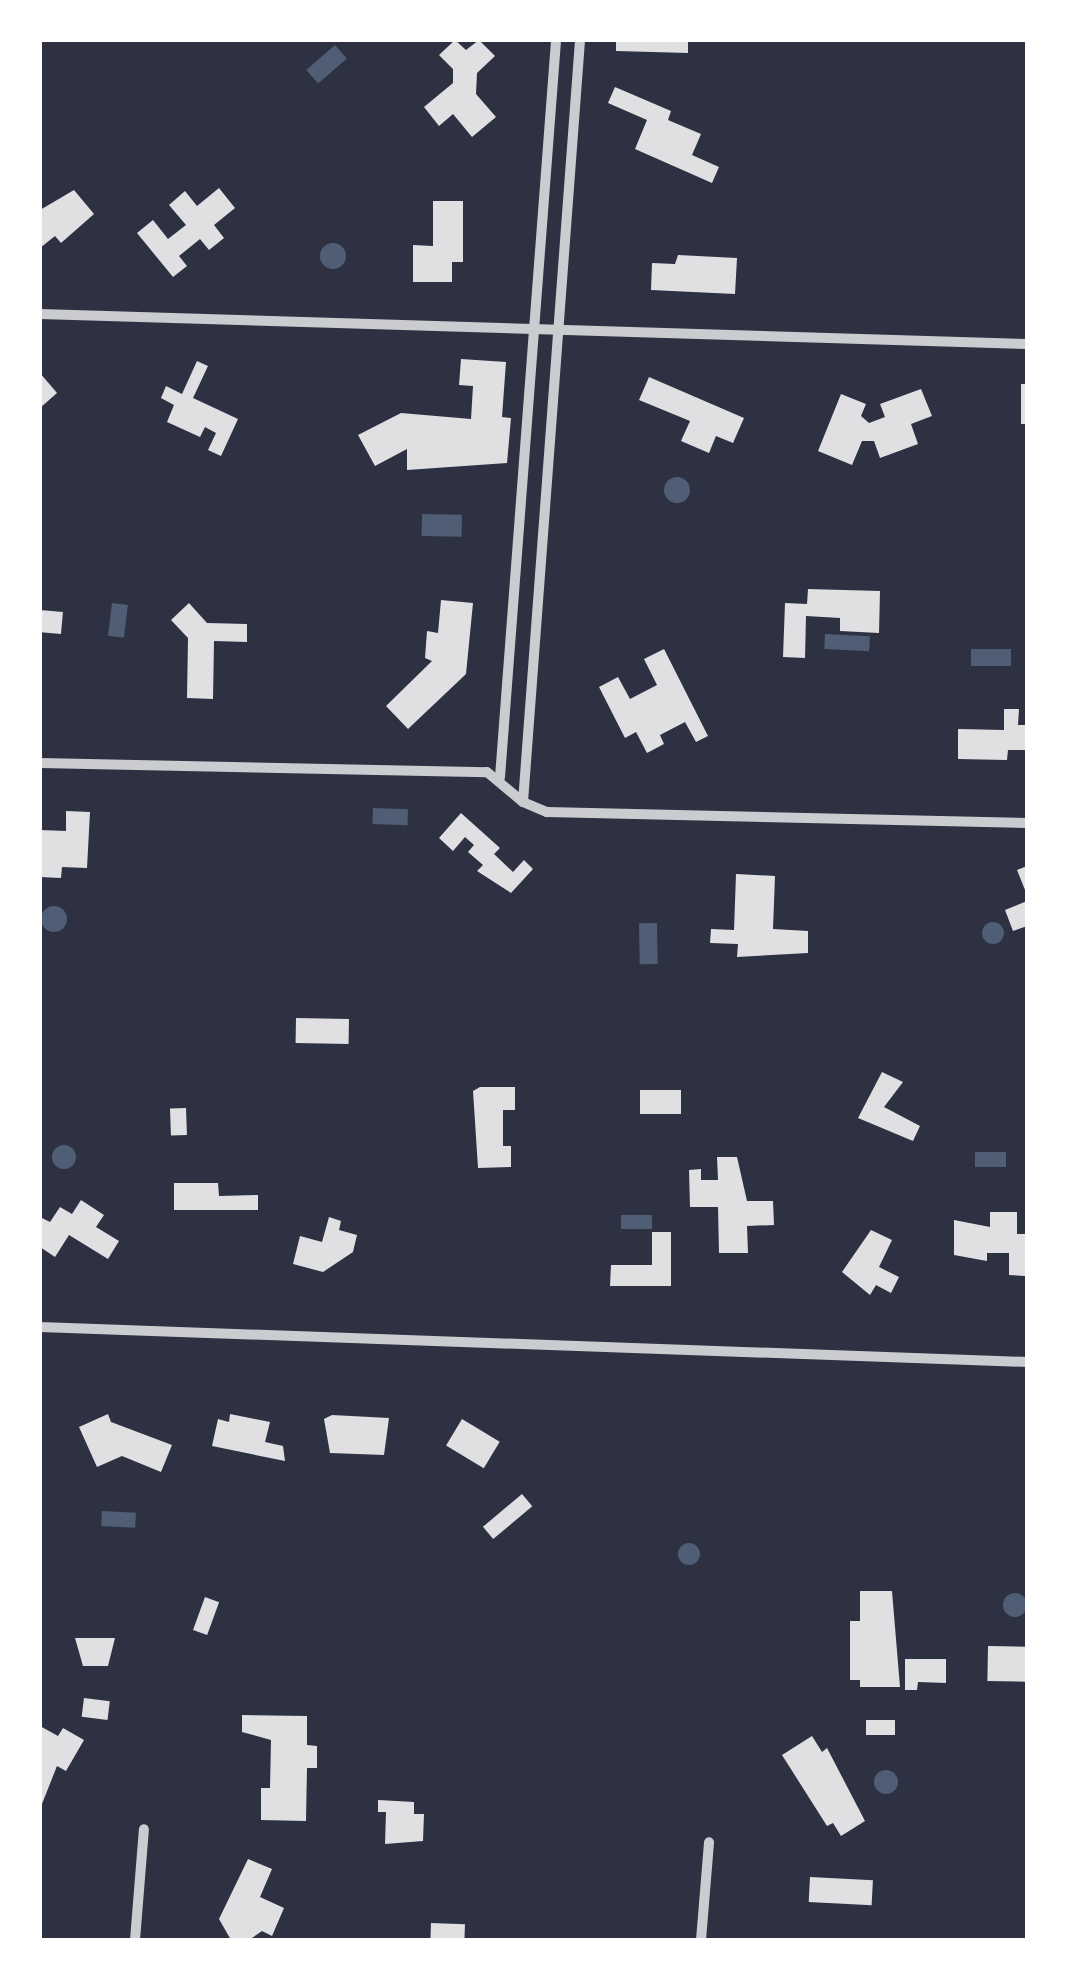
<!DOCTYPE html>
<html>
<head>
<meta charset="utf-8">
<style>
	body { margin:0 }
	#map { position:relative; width:1067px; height:1980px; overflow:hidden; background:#2d3142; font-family:"Fira Sans Condensed",sans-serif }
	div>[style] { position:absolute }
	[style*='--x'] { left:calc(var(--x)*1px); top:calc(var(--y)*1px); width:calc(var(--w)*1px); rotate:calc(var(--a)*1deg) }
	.water>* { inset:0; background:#4f5d75; transform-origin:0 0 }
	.round { border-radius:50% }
	.building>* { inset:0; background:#e0e0e3; transform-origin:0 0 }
	.minor>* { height:10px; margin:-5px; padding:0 5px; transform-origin:5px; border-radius:5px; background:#caccd0 }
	span { translate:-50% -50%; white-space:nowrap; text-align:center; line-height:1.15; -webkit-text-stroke:9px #fff; paint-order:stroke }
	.frame { position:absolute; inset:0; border:42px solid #fff; pointer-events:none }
</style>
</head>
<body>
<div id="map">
	<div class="water">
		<div style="left:335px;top:45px;width:18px;height:38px;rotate:49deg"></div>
		<div class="round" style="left:320px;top:243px;width:26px;height:26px"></div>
		<div class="round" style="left:664px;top:477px;width:26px;height:26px"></div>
		<div style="left:422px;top:514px;width:40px;height:22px;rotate:1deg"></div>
		<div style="left:112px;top:603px;width:16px;height:33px;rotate:7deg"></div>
		<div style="left:825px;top:634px;width:45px;height:15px;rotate:3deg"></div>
		<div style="left:971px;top:649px;width:40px;height:17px"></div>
		<div style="left:373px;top:808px;width:35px;height:16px;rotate:2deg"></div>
		<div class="round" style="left:41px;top:906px;width:26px;height:26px"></div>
		<div class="round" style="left:982px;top:922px;width:22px;height:22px"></div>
		<div style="left:657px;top:923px;width:41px;height:18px;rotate:89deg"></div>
		<div class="round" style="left:52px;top:1145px;width:24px;height:24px"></div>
		<div style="left:975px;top:1152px;width:31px;height:15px"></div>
		<div style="left:621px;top:1215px;width:31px;height:14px"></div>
		<div style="left:102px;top:1511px;width:34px;height:15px;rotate:3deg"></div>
		<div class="round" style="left:678px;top:1543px;width:22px;height:22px"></div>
		<div class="round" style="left:1003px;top:1593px;width:24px;height:24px"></div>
		<div class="round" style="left:874px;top:1770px;width:24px;height:24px"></div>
	</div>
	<div class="building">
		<div style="clip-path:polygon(455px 40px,466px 50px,479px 40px,495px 56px,477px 73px,476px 94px,496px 117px,472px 137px,453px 114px,439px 126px,424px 107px,453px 83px,453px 69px,439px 55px)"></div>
		<div style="clip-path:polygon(616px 40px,688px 40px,688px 53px,616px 51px)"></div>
		<div style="clip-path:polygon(615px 87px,671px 111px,668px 120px,701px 134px,692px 155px,719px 167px,712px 183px,635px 149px,647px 120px,608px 103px)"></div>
		<div style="clip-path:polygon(219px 188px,235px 208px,214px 225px,224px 238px,209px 250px,200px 239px,179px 256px,187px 266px,173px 277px,137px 233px,153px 220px,168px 239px,186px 225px,169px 205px,185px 191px,197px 206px)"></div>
		<div style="clip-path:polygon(74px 190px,94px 214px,61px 243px,55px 236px,40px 248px,40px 210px)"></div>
		<div style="clip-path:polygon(433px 201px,463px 201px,463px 262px,452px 262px,452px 282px,413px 282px,413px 245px,433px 246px)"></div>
		<div style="clip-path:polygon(678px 255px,737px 258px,735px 294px,651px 290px,652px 263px,675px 264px)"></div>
		<div style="clip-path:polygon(461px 359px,506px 362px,502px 417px,511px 418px,507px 463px,407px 470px,407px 449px,375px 466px,358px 435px,401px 413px,471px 419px,473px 386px,459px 385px)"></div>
		<div style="clip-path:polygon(197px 361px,208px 366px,193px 398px,238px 419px,221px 456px,208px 450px,216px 433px,205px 427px,200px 437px,167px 422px,174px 405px,161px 398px,166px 386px,182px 394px)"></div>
		<div style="clip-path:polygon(40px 373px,57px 393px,40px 408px)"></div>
		<div style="clip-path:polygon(649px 377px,744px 418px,733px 443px,716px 436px,709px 453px,681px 441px,690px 421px,639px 400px)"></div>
		<div style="left:1021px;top:384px;width:6px;height:40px"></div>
		<div style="clip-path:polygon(921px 389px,932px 416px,911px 424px,918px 444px,880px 458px,874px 441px,862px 441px,852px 465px,818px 451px,841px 394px,866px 404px,861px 416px,869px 423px,885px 417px,880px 404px)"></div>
		<div style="clip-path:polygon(808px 589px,880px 591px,879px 633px,840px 631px,840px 618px,806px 616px,805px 658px,783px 657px,785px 603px,807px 604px)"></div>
		<div style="clip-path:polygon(441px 600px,473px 603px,466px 674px,408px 729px,386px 706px,432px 661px,425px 658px,427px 631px,438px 633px)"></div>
		<div style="clip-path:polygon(189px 603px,207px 623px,247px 624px,247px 642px,214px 641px,213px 699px,187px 698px,188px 638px,171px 620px)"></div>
		<div style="left:40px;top:610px;width:23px;height:22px;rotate:5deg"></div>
		<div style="clip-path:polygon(664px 649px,708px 736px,696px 742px,685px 722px,660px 735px,664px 744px,647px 753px,636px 732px,625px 738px,599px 687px,618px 677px,630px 699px,657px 685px,644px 659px)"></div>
		<div style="clip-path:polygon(1004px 709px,1019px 709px,1018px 725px,1027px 725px,1027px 750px,1008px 750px,1007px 760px,958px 759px,958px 729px,1004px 730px)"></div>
		<div style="clip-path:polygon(66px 811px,90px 812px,87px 868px,62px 867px,61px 878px,40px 877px,40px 830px,66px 831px)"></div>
		<div style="clip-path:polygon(461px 813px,500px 848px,494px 854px,513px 872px,524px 860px,533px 869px,511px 893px,477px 871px,483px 865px,468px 852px,474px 845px,465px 837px,453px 851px,439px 838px)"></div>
		<div style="clip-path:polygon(1027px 866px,1027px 895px,1017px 870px)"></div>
		<div style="clip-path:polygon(736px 874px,775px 876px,773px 929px,808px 931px,808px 953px,737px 957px,738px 944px,710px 943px,711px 929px,734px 930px)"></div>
		<div style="clip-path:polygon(1027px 901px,1027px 926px,1013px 931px,1005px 910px)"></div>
		<div style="left:296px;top:1018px;width:53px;height:25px;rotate:1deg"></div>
		<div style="clip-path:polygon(882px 1072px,903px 1082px,884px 1107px,920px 1126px,913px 1141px,858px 1118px)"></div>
		<div style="clip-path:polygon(480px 1087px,515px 1087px,515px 1110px,503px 1110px,503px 1146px,511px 1146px,511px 1167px,478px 1168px,473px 1091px)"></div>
		<div style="left:640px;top:1090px;width:41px;height:24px"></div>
		<div style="left:186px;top:1108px;width:27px;height:16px;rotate:88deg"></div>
		<div style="clip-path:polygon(717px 1157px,737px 1157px,747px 1201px,773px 1201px,774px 1225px,747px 1226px,748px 1253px,719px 1253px,718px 1207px,690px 1207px,689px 1170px,701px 1169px,701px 1180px,718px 1180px)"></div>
		<div style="clip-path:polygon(174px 1183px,218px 1183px,219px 1196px,258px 1195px,258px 1210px,174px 1210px)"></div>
		<div style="clip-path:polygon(81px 1200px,104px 1215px,96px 1227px,119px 1241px,108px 1259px,69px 1235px,55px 1257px,40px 1247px,42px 1218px,50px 1222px,60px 1207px,72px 1214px)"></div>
		<div style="clip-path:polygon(990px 1212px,1017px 1212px,1017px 1234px,1026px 1234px,1025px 1276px,1009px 1275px,1009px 1253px,987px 1253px,987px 1261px,954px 1255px,954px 1220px,990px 1227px)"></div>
		<div style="clip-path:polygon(329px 1217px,341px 1221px,339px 1230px,357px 1235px,353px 1252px,323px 1272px,293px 1264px,300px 1236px,322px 1242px)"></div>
		<div style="clip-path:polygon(871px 1230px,892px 1240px,879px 1267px,899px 1277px,891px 1293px,876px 1285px,870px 1295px,842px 1272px)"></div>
		<div style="clip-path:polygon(652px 1232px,671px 1232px,671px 1286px,610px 1286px,611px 1265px,652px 1265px)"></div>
		<div style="clip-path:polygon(108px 1414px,111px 1422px,172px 1445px,161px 1472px,122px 1456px,97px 1467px,79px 1427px)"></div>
		<div style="clip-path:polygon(230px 1414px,270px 1422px,265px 1442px,283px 1446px,285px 1461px,212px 1446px,218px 1419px,229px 1422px)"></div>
		<div style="clip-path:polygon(332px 1415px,389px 1418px,384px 1455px,330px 1453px,324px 1419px)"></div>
		<div style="left:462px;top:1419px;width:44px;height:31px;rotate:31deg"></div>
		<div style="left:522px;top:1494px;width:16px;height:51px;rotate:50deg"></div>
		<div style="clip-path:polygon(860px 1591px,892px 1591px,900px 1687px,860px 1687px,860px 1680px,850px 1680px,850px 1621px,860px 1621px)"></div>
		<div style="left:205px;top:1597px;width:15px;height:35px;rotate:20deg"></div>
		<div style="clip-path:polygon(75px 1638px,115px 1638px,108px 1666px,83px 1666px)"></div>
		<div style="left:988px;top:1646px;width:39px;height:35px;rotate:1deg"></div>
		<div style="clip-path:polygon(905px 1659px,946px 1659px,946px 1683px,918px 1682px,917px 1690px,905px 1690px)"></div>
		<div style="left:84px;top:1698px;width:26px;height:19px;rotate:7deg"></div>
		<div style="clip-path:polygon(242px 1715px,307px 1716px,307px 1745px,317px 1746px,317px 1768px,307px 1768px,306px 1821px,261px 1820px,261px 1788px,270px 1788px,271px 1740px,242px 1732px)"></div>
		<div style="left:866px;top:1720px;width:29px;height:15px"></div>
		<div style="clip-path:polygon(40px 1726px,58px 1736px,63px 1728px,84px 1740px,66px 1771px,57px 1766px,40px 1809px)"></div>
		<div style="clip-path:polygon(812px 1736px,822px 1752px,827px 1748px,865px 1821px,841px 1836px,833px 1823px,827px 1826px,782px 1755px)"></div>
		<div style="clip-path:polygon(378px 1800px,414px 1802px,414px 1814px,424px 1814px,423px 1841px,385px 1844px,386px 1812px,378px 1812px)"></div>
		<div style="clip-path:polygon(248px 1859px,272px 1869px,260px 1897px,284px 1908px,272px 1936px,262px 1931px,249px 1940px,231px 1940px,219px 1919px)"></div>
		<div style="left:810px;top:1877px;width:63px;height:25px;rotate:3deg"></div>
		<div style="left:431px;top:1923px;width:34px;height:17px;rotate:2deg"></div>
	</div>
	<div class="minor">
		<div style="--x:40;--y:314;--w:987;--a:1.74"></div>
		<div style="--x:40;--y:763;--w:447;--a:1.2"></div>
		<div style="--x:487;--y:772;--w:47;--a:39.8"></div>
		<div style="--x:523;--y:802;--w:26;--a:23"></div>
		<div style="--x:547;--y:812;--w:480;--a:1.3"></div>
		<div style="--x:500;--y:777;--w:739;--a:-85.65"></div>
		<div style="--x:523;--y:802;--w:764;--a:-85.72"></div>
		<div style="--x:40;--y:1327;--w:988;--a:2.03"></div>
		<div style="--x:135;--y:1940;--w:111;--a:-85.4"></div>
		<div style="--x:701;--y:1940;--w:98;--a:-85.3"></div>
	</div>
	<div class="frame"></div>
</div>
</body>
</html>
